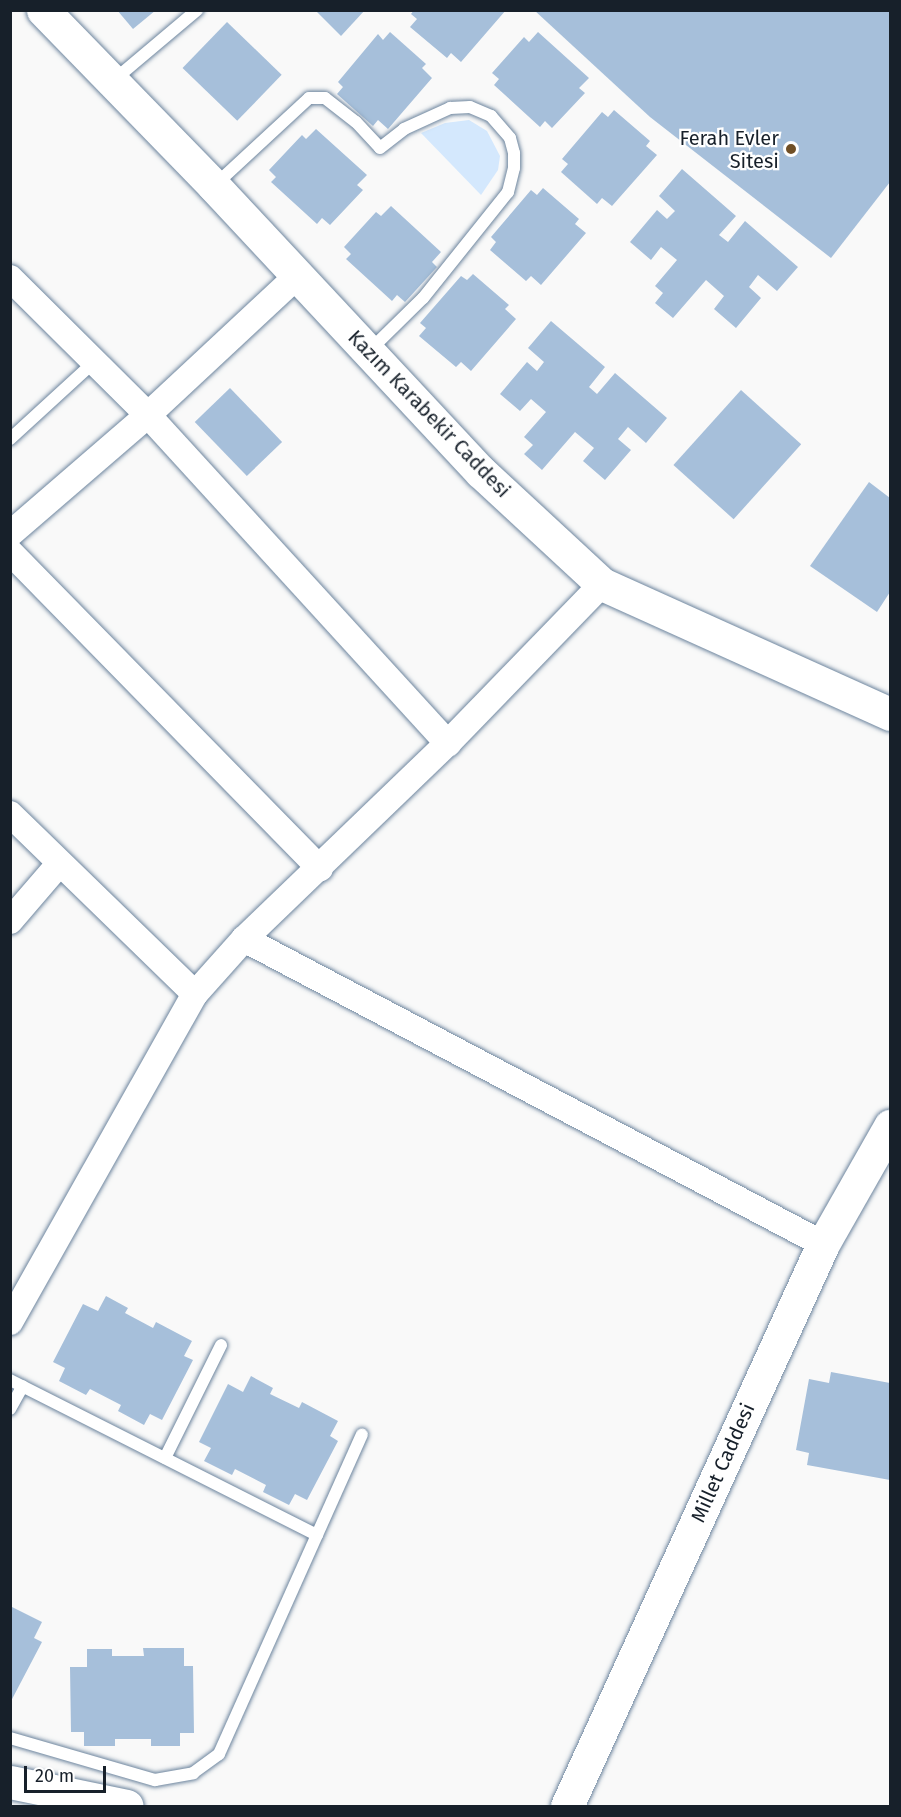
<!DOCTYPE html>
<html>
<head>
<meta charset="utf-8">
<style>
	body { margin:0 }
	#map { position:relative; width:901px; height:1817px; overflow:hidden; background:#f9f9f9; font-family:"Fira Sans",sans-serif }
	div>[style] { position:absolute }
	[style*='--x'] { left:calc(var(--x)*1px); top:calc(var(--y)*1px); width:calc(var(--w)*1px); rotate:calc(var(--a)*1deg) }
	.green>* { inset:0; background:#d4e8fd }
	.building>* { inset:0; background:#a6bfda; transform-origin:0 0 }
	.roads { filter:drop-shadow(0 0 2px #6d859e) drop-shadow(0 0 2px #6d859e) }
	.lane>* { height:12px; margin:-6px; padding:0 6px; transform-origin:6px; border-radius:6px; background:#fff }
	.street>* { height:26px; margin:-13px; padding:0 13px; transform-origin:13px; border-radius:13px; background:#fff }
	.secondary>* { height:33px; margin:-16.5px; padding:0 16.5px; transform-origin:16.5px; border-radius:16.5px; background:#fff }
	.dots>* { width:16px; height:16px; translate:-50% -50%; box-sizing:border-box; border:3px solid #fff; border-radius:50% }
	span { translate:-50% -50%; white-space:nowrap; text-align:center; line-height:1.15; -webkit-text-stroke:4.5px #fff; paint-order:stroke }
	.poi-label { font-size:20px; color:#17202a }
	.right { translate:-100% -50%; text-align:right }
	.street-label { font-size:20px; color:#17202a }
	.frame { position:absolute; inset:0; border:12px solid #17202a; pointer-events:none }
	.scale { position:absolute; left:24px; top:1766px; width:82px; height:27px; box-sizing:border-box; border:3px solid #17202a; border-top:0; padding-left:8px; font-size:18px; line-height:21px; white-space:nowrap; color:#17202a; -webkit-text-stroke:4px #fff; paint-order:stroke }
</style>
</head>
<body>
<div id="map">
	<div class="green">
		<div style="clip-path:polygon(469px 120px,487px 131px,500px 156px,498px 170px,481px 195px,421px 133px,445px 123px)"></div>
	</div>
	<div class="building">
		<div style="clip-path:polygon(117px 10px,156px 10px,133px 29px)"></div>
		<div style="clip-path:polygon(315px 10px,365px 10px,341px 36px)"></div>
		<div style="clip-path:polygon(414px 10px,506px 10px,461px 62px,451px 53px,447px 58px,410px 27px,417px 19px,411px 14px)"></div>
		<div style="clip-path:polygon(534px 10px,890px 10px,890px 182px,831px 258px,650px 117px)"></div>
		<div style="left:227px;top:22px;width:76px;height:64px;rotate:44deg"></div>
		<div style="clip-path:polygon(390px 32px,426px 64px,422px 68px,432px 78px,388px 129px,378px 120px,373px 126px,337px 94px,343px 87px,338px 82px,378px 34px,383px 40px)"></div>
		<div style="clip-path:polygon(538px 32px,589px 78px,579px 88px,585px 93px,552px 128px,545px 121px,540px 127px,494px 85px,499px 79px,492px 73px,524px 37px,529px 42px)"></div>
		<div style="clip-path:polygon(614px 110px,650px 141px,646px 146px,657px 155px,612px 206px,602px 198px,597px 204px,561px 172px,568px 164px,562px 159px,602px 112px,608px 117px)"></div>
		<div style="clip-path:polygon(316px 129px,367px 175px,357px 185px,363px 190px,330px 225px,322px 218px,317px 224px,271px 182px,276px 177px,269px 170px,302px 135px,306px 139px)"></div>
		<div style="clip-path:polygon(682px 169px,736px 216px,719px 235px,728px 242px,745px 221px,798px 267px,777px 291px,758px 275px,749px 287px,761px 298px,736px 328px,714px 309px,724px 296px,706px 280px,673px 318px,655px 303px,663px 293px,655px 286px,677px 260px,661px 247px,651px 260px,630px 242px,657px 210px,667px 219px,675px 211px,659px 196px)"></div>
		<div style="clip-path:polygon(543px 188px,579px 219px,575px 224px,586px 233px,541px 285px,531px 276px,526px 281px,490px 250px,496px 242px,491px 237px,531px 190px,537px 195px)"></div>
		<div style="clip-path:polygon(391px 206px,441px 252px,432px 262px,437px 267px,405px 302px,397px 295px,392px 301px,346px 259px,351px 254px,344px 247px,376px 212px,381px 216px)"></div>
		<div style="clip-path:polygon(473px 274px,509px 305px,505px 309px,516px 319px,471px 371px,461px 362px,456px 367px,419px 336px,426px 328px,420px 323px,461px 276px,467px 280px)"></div>
		<div style="clip-path:polygon(551px 321px,605px 367px,589px 387px,597px 394px,615px 373px,667px 418px,646px 443px,628px 427px,618px 439px,631px 450px,605px 480px,583px 461px,594px 448px,575px 432px,542px 470px,524px 454px,533px 445px,524px 437px,546px 412px,531px 399px,520px 411px,500px 394px,527px 362px,537px 371px,544px 362px,528px 348px)"></div>
		<div style="left:230px;top:388px;width:75px;height:49px;rotate:46deg"></div>
		<div style="left:741px;top:390px;width:81px;height:101px;rotate:42deg"></div>
		<div style="clip-path:polygon(869px 482px,890px 498px,890px 592px,877px 612px,810px 566px)"></div>
		<div style="clip-path:polygon(106px 1296px,128px 1308px,125px 1313px,153px 1328px,156px 1322px,192px 1341px,184px 1356px,193px 1360px,162px 1420px,150px 1414px,144px 1425px,118px 1411px,121px 1405px,90px 1389px,86px 1395px,59px 1381px,65px 1368px,53px 1362px,83px 1304px,98px 1311px)"></div>
		<div style="clip-path:polygon(831px 1372px,890px 1383px,890px 1480px,807px 1465px,809px 1453px,796px 1450px,809px 1379px,829px 1383px)"></div>
		<div style="clip-path:polygon(251px 1376px,273px 1388px,270px 1394px,299px 1408px,302px 1402px,338px 1421px,330px 1436px,338px 1441px,307px 1500px,295px 1494px,289px 1505px,263px 1492px,266px 1485px,235px 1469px,232px 1475px,204px 1461px,211px 1448px,199px 1442px,228px 1384px,243px 1392px)"></div>
		<div style="clip-path:polygon(10px 1606px,42px 1622px,34px 1638px,42px 1642px,10px 1703px)"></div>
		<div style="clip-path:polygon(143px 1648px,184px 1648px,184px 1666px,193px 1666px,194px 1733px,180px 1733px,180px 1746px,151px 1746px,151px 1739px,115px 1739px,115px 1746px,84px 1746px,84px 1732px,71px 1732px,70px 1667px,87px 1667px,87px 1649px,112px 1649px,112px 1656px,144px 1656px)"></div>
	</div>
	<div class="roads">
		<div class="lane">
			<div style="--x:114;--y:80;--w:109;--a:-40.1"></div>
			<div style="--x:215;--y:185;--w:128;--a:-42.8"></div>
			<div style="--x:309;--y:98;--w:16;--a:0"></div>
			<div style="--x:325;--y:98;--w:39;--a:38"></div>
			<div style="--x:356;--y:122;--w:35;--a:47"></div>
			<div style="--x:380;--y:148;--w:31;--a:-38"></div>
			<div style="--x:404;--y:129;--w:51;--a:-24.5"></div>
			<div style="--x:450;--y:108;--w:20;--a:-3"></div>
			<div style="--x:470;--y:107;--w:23;--a:23"></div>
			<div style="--x:491;--y:116;--w:29;--a:49"></div>
			<div style="--x:510;--y:138;--w:16;--a:75"></div>
			<div style="--x:514;--y:153;--w:15;--a:90"></div>
			<div style="--x:514;--y:168;--w:25;--a:104"></div>
			<div style="--x:508;--y:192;--w:136;--a:128.7"></div>
			<div style="--x:423;--y:298;--w:74;--a:135.5"></div>
			<div style="--x:10;--y:439;--w:114;--a:-42.5"></div>
			<div style="--x:10;--y:1380;--w:344;--a:26.8"></div>
			<div style="--x:10;--y:1409;--w:26;--a:-61"></div>
			<div style="--x:165;--y:1458;--w:126;--a:-63.6"></div>
			<div style="--x:10;--y:1738;--w:151;--a:16.2"></div>
			<div style="--x:155;--y:1780;--w:39;--a:-10"></div>
			<div style="--x:193;--y:1773;--w:32;--a:-36"></div>
			<div style="--x:219;--y:1754;--w:350;--a:-65.9"></div>
		</div>
		<div class="street">
			<div style="--x:10;--y:278;--w:194;--a:44.8"></div>
			<div style="--x:148;--y:415;--w:445;--a:47.6"></div>
			<div style="--x:10;--y:534;--w:182;--a:-40.8"></div>
			<div style="--x:148;--y:415;--w:204;--a:-43"></div>
			<div style="--x:10;--y:552;--w:443;--a:45.6"></div>
			<div style="--x:10;--y:814;--w:258;--a:44.2"></div>
			<div style="--x:10;--y:921;--w:75;--a:-49.3"></div>
			<div style="--x:244;--y:939;--w:654;--a:27.78"></div>
			<div style="--x:10;--y:1322;--w:377;--a:-60.6"></div>
			<div style="--x:195;--y:994;--w:74;--a:-48.3"></div>
			<div style="--x:244;--y:939;--w:283;--a:-43.9"></div>
			<div style="--x:448;--y:743;--w:221;--a:-45.9"></div>
		</div>
		<div class="secondary">
			<div style="--x:43;--y:10;--w:245;--a:45.8"></div>
			<div style="--x:214;--y:186;--w:391;--a:47"></div>
			<div style="--x:481;--y:472;--w:165;--a:42.8"></div>
			<div style="--x:602;--y:584;--w:316;--a:24.3"></div>
			<div style="--x:10;--y:1782;--w:119;--a:11.6"></div>
			<div style="--x:567;--y:1806;--w:618;--a:-65.51"></div>
			<div style="--x:823;--y:1244;--w:136;--a:-60.4"></div>
		</div>
	</div>
	<div class="dots">
		<div style="left:791px;top:149px;background:#704f26"></div>
	</div>
	<div class="poi-label">
		<span class="right" style="left:779px;top:150px">Ferah Evler<br>Sitesi</span>
	</div>
	<div class="street-label">
		<span style="left:429px;top:414px;rotate:46deg">Kazım Karabekir Caddesi</span>
		<span style="left:723px;top:1463px;rotate:-66deg">Millet Caddesi</span>
	</div>
	<div class="frame"></div>
	<div class="scale">20 m</div>
</div>
</body>
</html>
